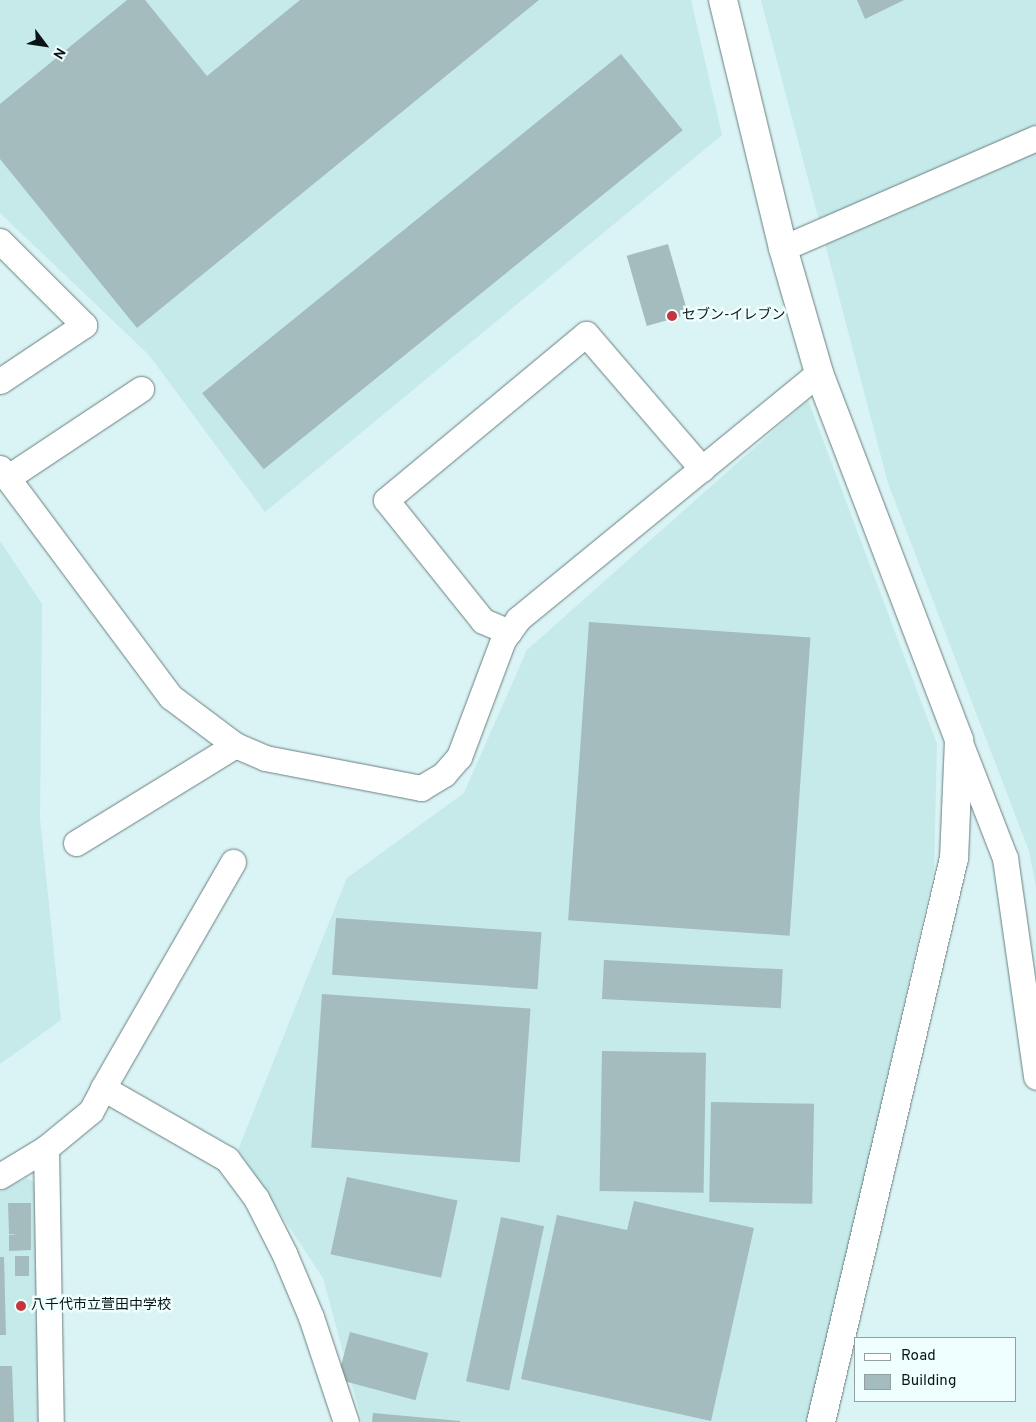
<!DOCTYPE html>
<html>
<head>
<meta charset="utf-8">
<style>
	body { margin:0 }
	#map { position:relative; width:1036px; height:1422px; overflow:hidden; background:#daf3f4; font-family:Overpass,"Noto Sans JP",sans-serif }
	div>[style] { position:absolute }
	[style*='--x'] { left:calc(var(--x)*1px); top:calc(var(--y)*1px); width:calc(var(--w)*1px); rotate:calc(var(--a)*1deg) }
	.built>* { inset:0; background:#c6e9e9 }
	.building>* { inset:0; background:#a4bcbd; transform-origin:0 0 }
	.roads { filter:drop-shadow(0 0 1px #697f80) drop-shadow(0 0 1px #697f80) }
	.minor>* { height:25px; margin:-12.5px; padding:0 12.5px; transform-origin:12.5px; border-radius:12.5px; background:#fff }
	.tertiary>* { height:28px; margin:-14px; padding:0 14px; transform-origin:14px; border-radius:14px; background:#fff }
	.dots>* { width:14px; height:14px; translate:-50% -50%; box-sizing:border-box; border:2px solid #effefe; border-radius:50% }
	span { translate:-50% -50%; white-space:nowrap; text-align:center; line-height:1.15; -webkit-text-stroke:5px #effefe; paint-order:stroke }
	.poi-label { font-size:14px; color:#0b1414 }
	.left { translate:0 -50%; text-align:left }
	.legend { position:absolute; left:854px; top:1337px; width:162px; height:65px; box-sizing:border-box; background:#effefe; border:1px solid #94a0a0; margin:0; padding:6px 9px; list-style:none; font-size:15px; color:#0b1414 }
	.legend li { display:flex; align-items:center; gap:10px; height:25px }
	.legend b { width:25px; border:1px solid #94a0a0 }
	.north { position:absolute; left:20px; top:20px; width:50px; height:50px; -webkit-text-stroke:4px #effefe; paint-order:stroke; rotate:121deg; font-size:14px; font-weight:700; line-height:20px; text-align:center; color:#0b1414 }
	.north::after { content:''; display:block; margin:auto; width:18px; height:22px; background:#0b1414; clip-path:polygon(50% 0,100% 100%,50% 72%,0 100%) }
</style>
</head>
<body>
<div id="map">
	<div class="built">
		<div style="clip-path:polygon(0 0,691px 0,722px 135px,265px 512px,149px 355px,0 213px)"></div>
		<div style="clip-path:polygon(761px 0,1036px 0,1036px 887px,1029px 851px,888px 483px)"></div>
		<div style="clip-path:polygon(808px 400px,937px 744px,934px 871px,809px 1422px,362px 1422px,323px 1278px,238px 1150px,347px 878px,464px 793px,527px 650px)"></div>
		<div style="clip-path:polygon(0 541px,42px 604px,40px 819px,61px 1020px,0 1064px)"></div>
		<div style="clip-path:polygon(27px 1178px,39px 1186px,44px 1422px,0 1422px,0 1191px)"></div>
	</div>
	<div class="building">
		<div style="clip-path:polygon(127px 0,145px 0,207px 76px,300px 0,539px 0,137px 328px,0 159px,0 104px)"></div>
		<div style="clip-path:polygon(857px 0,904px 0,865px 19px)"></div>
		<div style="left:621px;top:54px;width:98px;height:539px;rotate:51deg"></div>
		<div style="left:668px;top:244px;width:73px;height:43px;rotate:74deg"></div>
		<div style="left:589px;top:622px;width:222px;height:299px;rotate:4deg"></div>
		<div style="left:336px;top:918px;width:206px;height:57px;rotate:4deg"></div>
		<div style="left:604px;top:960px;width:179px;height:39px;rotate:3deg"></div>
		<div style="left:322px;top:994px;width:209px;height:154px;rotate:4deg"></div>
		<div style="left:602px;top:1051px;width:104px;height:140px;rotate:1deg"></div>
		<div style="left:711px;top:1102px;width:103px;height:100px;rotate:1deg"></div>
		<div style="left:347px;top:1177px;width:113px;height:79px;rotate:12deg"></div>
		<div style="clip-path:polygon(634px 1201px,754px 1228px,711px 1421px,521px 1379px,557px 1215px,627px 1230px)"></div>
		<div style="clip-path:polygon(8px 1203px,31px 1203px,31px 1250px,9px 1251px,9px 1235px,18px 1235px,9px 1234px)"></div>
		<div style="left:501px;top:1217px;width:44px;height:168px;rotate:12deg"></div>
		<div style="left:15px;top:1256px;width:14px;height:20px"></div>
		<div style="clip-path:polygon(0 1257px,4px 1257px,6px 1335px,0 1335px)"></div>
		<div style="left:350px;top:1332px;width:81px;height:49px;rotate:15deg"></div>
		<div style="clip-path:polygon(0 1366px,12px 1366px,14px 1422px,0 1422px)"></div>
		<div style="clip-path:polygon(373px 1413px,460px 1421px,460px 1422px,372px 1422px)"></div>
	</div>
	<div class="roads">
		<div class="minor">
			<div style="--x:0;--y:241;--w:119;--a:45"></div>
			<div style="--x:84;--y:325;--w:101;--a:146.3"></div>
			<div style="--x:783;--y:248;--w:276;--a:-23.5"></div>
			<div style="--x:0;--y:468;--w:286;--a:53.3"></div>
			<div style="--x:171;--y:697;--w:80;--a:36.9"></div>
			<div style="--x:7;--y:478;--w:161;--a:-33.6"></div>
			<div style="--x:509;--y:632;--w:28;--a:-157"></div>
			<div style="--x:483;--y:621;--w:155;--a:-128.7"></div>
			<div style="--x:386;--y:500;--w:260;--a:-39.7"></div>
			<div style="--x:586;--y:334;--w:178;--a:49.3"></div>
			<div style="--x:959;--y:740;--w:127;--a:68.7"></div>
			<div style="--x:1005;--y:858;--w:221;--a:81.9"></div>
			<div style="--x:76;--y:843;--w:187;--a:-31.6"></div>
			<div style="--x:235;--y:745;--w:33;--a:23"></div>
			<div style="--x:265;--y:758;--w:159;--a:10.9"></div>
			<div style="--x:421;--y:788;--w:27;--a:-31"></div>
			<div style="--x:444;--y:774;--w:23;--a:-49"></div>
			<div style="--x:459;--y:757;--w:125;--a:-69.4"></div>
			<div style="--x:503;--y:640;--w:26;--a:-54"></div>
			<div style="--x:518;--y:619;--w:389;--a:-39.3"></div>
			<div style="--x:103;--y:1088;--w:261;--a:-60.1"></div>
			<div style="--x:46;--y:1148;--w:274;--a:89"></div>
			<div style="--x:0;--y:1176;--w:54;--a:-31.3"></div>
			<div style="--x:46;--y:1148;--w:58;--a:-39.4"></div>
			<div style="--x:91;--y:1111;--w:26;--a:-62"></div>
			<div style="--x:103;--y:1088;--w:143;--a:29.8"></div>
			<div style="--x:227;--y:1159;--w:49;--a:53.4"></div>
			<div style="--x:256;--y:1198;--w:62;--a:63"></div>
			<div style="--x:284;--y:1253;--w:69;--a:67.1"></div>
			<div style="--x:311;--y:1317;--w:111;--a:71.6"></div>
		</div>
		<div class="tertiary">
			<div style="--x:723;--y:0;--w:255;--a:76.4"></div>
			<div style="--x:783;--y:248;--w:130;--a:73.9"></div>
			<div style="--x:819;--y:373;--w:393;--a:69.1"></div>
			<div style="--x:959;--y:740;--w:118;--a:92.4"></div>
			<div style="--x:954;--y:858;--w:579;--a:103.27"></div>
		</div>
	</div>
	<div class="dots">
		<div style="left:672px;top:316px;background:#c5363c"></div>
		<div style="left:21px;top:1306px;background:#c5363c"></div>
	</div>
	<div class="poi-label">
		<span class="left" style="left:682px;top:316px">セブン-イレブン</span>
		<span class="left" style="left:31px;top:1306px">八千代市立萱田中学校</span>
	</div>
	<ul class="legend">
	<li><b style="height:6px;background:#fff"></b>Road</li>
	<li><b style="height:14px;background:#a4bcbd"></b>Building</li>
	</ul>
	<div class="north">N</div>
</div>
</body>
</html>
